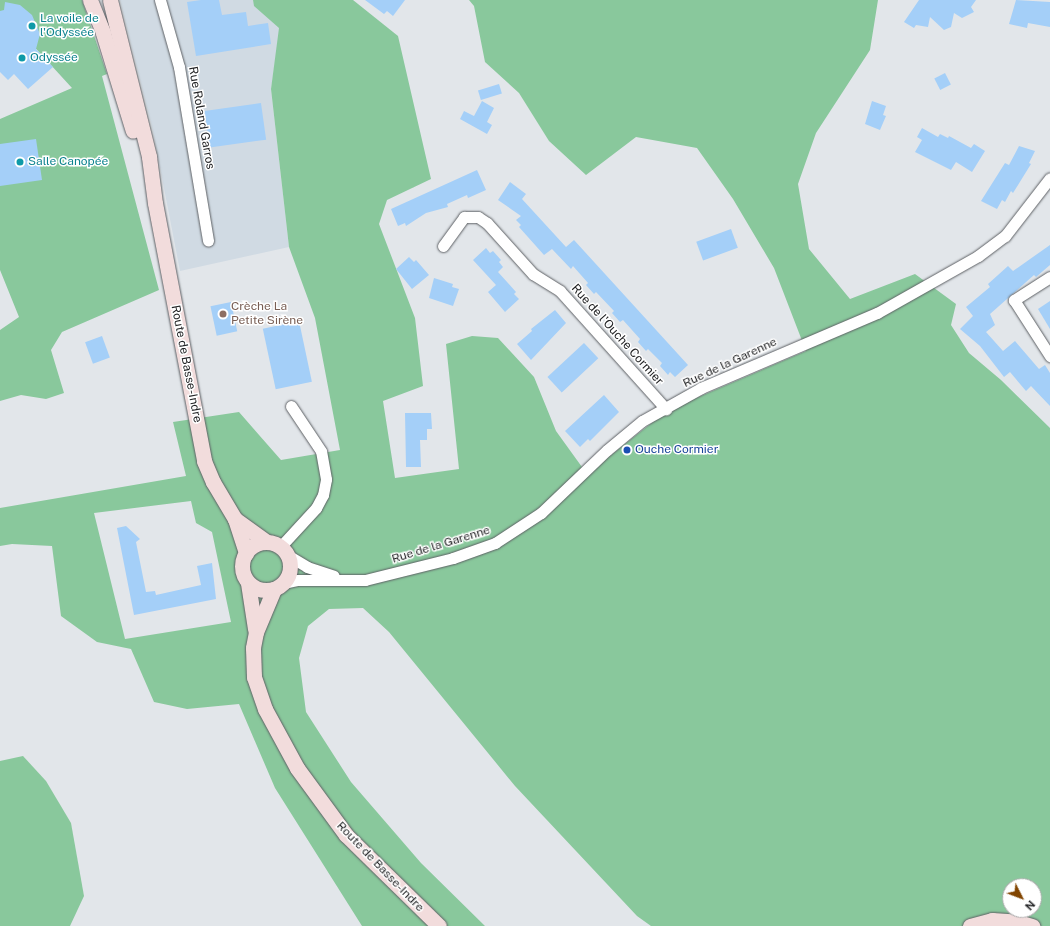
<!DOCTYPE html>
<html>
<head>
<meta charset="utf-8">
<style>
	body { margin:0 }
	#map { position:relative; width:1050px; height:926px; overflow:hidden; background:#e2e6ea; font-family:"Public Sans",sans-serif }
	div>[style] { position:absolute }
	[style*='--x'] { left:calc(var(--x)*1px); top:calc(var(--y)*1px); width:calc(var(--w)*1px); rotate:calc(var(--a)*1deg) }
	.built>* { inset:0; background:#d0dae3 }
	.green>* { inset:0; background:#89c89c }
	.building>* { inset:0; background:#a4cff8; transform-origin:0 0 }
	.roads { filter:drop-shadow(0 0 1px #5d6064) drop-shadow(0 0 1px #5d6064) }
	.street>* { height:11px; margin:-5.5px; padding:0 5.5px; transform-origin:5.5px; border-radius:5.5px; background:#fff }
	.secondary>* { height:15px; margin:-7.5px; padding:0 7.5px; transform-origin:7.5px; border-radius:7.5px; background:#f2dcdc }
	.secondary>.ring { margin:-7.5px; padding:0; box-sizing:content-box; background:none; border:15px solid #f2dcdc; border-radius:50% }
	.dots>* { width:11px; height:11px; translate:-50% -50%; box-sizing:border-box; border:2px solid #fff; border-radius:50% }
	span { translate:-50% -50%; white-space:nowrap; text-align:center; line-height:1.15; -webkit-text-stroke:3px #fff; paint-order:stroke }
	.culture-label { font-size:12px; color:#0d838f }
	.left { translate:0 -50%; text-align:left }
	.street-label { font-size:12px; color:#222325 }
	.education-label { font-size:12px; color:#785e54 }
	.transit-label { font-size:12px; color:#164399 }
	.north { position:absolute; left:1002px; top:878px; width:40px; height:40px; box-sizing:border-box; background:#fff; border:1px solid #a7a7a8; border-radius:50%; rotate:132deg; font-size:11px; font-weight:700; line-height:16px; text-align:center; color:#222325 }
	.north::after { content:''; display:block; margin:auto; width:14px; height:18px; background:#814400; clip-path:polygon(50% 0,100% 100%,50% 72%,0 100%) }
</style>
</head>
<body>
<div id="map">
	<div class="built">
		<div style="clip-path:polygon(120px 0,253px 0,255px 6px,280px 28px,271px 89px,289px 247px,180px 271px,153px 131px)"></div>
	</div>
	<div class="green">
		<div style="clip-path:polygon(0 0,82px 0,107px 74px,102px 76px,159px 290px,62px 332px,51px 350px,64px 393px,46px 399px,21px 395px,0 401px,0 330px,19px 317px,0 270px,0 119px,72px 88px,28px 40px,7px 11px,0 11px)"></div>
		<div style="clip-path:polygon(evenodd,253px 0,353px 0,398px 36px,431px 179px,387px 200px,379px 224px,415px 318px,423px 386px,383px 401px,395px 478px,459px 469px,446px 344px,472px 336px,498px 338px,534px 377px,556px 431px,587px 474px,668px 410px,806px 351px,774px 268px,733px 199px,697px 148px,636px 137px,586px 175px,549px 141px,519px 93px,485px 62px,474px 6px,469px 0,878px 0,870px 50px,816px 133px,798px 184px,809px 249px,850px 299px,915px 274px,956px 304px,951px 325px,969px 353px,1001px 380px,1050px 428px,1050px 926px,651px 926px,637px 916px,515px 786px,389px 632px,363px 608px,329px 609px,308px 626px,299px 658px,306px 712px,351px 782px,421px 863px,485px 926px,362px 926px,275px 788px,239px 704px,187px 709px,154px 702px,131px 649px,97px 642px,61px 616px,52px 546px,12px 544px,0 546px,0 508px,186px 476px,173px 422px,239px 412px,281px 460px,340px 450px,315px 318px,289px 247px,271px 89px,279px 28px,254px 6px,253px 0,191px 501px,196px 523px,212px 532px,231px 622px,125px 639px,94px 513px,191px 501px,253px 0,1010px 886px,1034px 886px,1034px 910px,1010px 910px,1010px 886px)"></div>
		<div style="clip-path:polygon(23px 756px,46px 781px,71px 823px,84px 896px,70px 926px,0 926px,0 761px)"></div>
	</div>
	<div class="building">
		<div style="clip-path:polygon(201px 0,219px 0,222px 15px,246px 12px,248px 26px,268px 23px,271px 44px,196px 56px,187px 2px)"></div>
		<div style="clip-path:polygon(365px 0,405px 0,393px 16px,387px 11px,384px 14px)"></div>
		<div style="clip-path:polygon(919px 0,976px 0,971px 7px,974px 12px,962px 18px,954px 13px,951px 27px,944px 30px,930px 17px,928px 27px,916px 25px,914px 28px,904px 22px)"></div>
		<div style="clip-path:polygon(1016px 0,1050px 2px,1050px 27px,1028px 23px,1027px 28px,1009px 24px)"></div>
		<div style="clip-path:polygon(5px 2px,20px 5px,32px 15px,40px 34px,36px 49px,53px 67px,28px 89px,14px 74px,8px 80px,0 72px,0 11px,4px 10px)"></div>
		<div style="left:945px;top:73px;width:13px;height:12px;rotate:63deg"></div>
		<div style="left:499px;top:84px;width:10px;height:22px;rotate:73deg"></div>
		<div style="clip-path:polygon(482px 101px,494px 108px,487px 122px,492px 125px,487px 134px,460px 119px,464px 111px,474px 116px)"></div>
		<div style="clip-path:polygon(872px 101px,886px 106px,883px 115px,886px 116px,880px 130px,865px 124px)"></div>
		<div style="left:261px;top:103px;width:37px;height:57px;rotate:82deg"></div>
		<div style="clip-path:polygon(922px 128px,938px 137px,940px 134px,948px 138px,949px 136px,971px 148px,974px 144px,985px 151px,972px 172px,956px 162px,951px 170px,915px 152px,922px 140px,917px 137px)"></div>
		<div style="clip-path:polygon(36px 139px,42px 180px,0 186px,0 144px)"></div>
		<div style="clip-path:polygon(1019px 146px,1035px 151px,1029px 163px,1031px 164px,1013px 193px,1011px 191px,1005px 202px,1002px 200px,997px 209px,981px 201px,1005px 163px,1009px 165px)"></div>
		<div style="clip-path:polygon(477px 170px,486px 190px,468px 198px,467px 195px,447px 204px,448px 207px,426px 213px,406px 226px,405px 223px,398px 226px,391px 209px)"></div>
		<div style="clip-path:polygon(510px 182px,526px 194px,522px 199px,566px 247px,574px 240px,688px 365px,675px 377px,670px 372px,668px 375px,660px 366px,662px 363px,648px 349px,646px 351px,638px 342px,640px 339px,623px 320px,620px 322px,612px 313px,614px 311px,596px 292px,594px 294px,586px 285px,588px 283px,573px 266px,571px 269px,552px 249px,544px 255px,519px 227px,521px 225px,516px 220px,521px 216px,498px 200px)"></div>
		<div style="left:731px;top:229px;width:20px;height:37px;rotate:70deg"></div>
		<div style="clip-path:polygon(1050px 245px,1050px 265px,1036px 277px,1034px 275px,990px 314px,995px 325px,986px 332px,1003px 351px,1015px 341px,1039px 369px,1045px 365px,1050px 373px,1050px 406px,1031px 386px,1026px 391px,1010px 372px,1004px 377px,980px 346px,960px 329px,973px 316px,966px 307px,990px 287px,988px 284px,1008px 266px,1013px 271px)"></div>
		<div style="clip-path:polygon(486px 248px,490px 253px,493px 251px,501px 260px,499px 262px,503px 267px,498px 272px,516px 292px,514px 294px,519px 299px,505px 312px,488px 292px,496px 285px,473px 260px)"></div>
		<div style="clip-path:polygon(409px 257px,414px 262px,416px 260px,429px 275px,412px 289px,396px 269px)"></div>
		<div style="clip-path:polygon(434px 278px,453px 284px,452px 287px,459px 289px,453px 306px,429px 298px)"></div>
		<div style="clip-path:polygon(1050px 301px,1050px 329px,1038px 309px)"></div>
		<div style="left:231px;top:302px;width:30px;height:21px;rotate:78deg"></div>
		<div style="clip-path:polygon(555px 310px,566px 323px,531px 360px,517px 344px,532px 331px,531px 329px)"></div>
		<div style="left:299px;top:321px;width:62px;height:37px;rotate:78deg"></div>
		<div style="left:102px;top:336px;width:23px;height:18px;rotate:70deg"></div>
		<div style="left:584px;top:343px;width:21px;height:50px;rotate:47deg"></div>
		<div style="clip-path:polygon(604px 395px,619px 412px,590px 441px,588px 439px,580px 447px,565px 431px)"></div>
		<div style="clip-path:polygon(405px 413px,431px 413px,432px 429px,427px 429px,427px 440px,420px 440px,421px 467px,406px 467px)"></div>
		<div style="clip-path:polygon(126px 526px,140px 539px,136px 542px,146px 592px,155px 591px,156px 595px,201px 585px,197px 566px,212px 563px,216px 599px,134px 615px,117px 528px)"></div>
	</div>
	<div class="roads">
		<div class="street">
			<div style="--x:160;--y:0;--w:70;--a:74.2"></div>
			<div style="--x:179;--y:67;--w:176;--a:80.5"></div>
			<div style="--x:443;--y:246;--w:36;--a:-54"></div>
			<div style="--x:464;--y:217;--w:14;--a:0"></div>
			<div style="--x:478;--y:217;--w:11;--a:34"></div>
			<div style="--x:487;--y:223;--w:69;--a:48"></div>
			<div style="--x:533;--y:274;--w:32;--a:32"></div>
			<div style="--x:560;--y:291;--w:159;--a:48.1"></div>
			<div style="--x:1050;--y:277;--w:43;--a:147.4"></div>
			<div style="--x:1014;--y:300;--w:67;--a:57.3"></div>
			<div style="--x:281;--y:546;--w:52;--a:-47.4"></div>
			<div style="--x:316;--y:508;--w:15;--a:-62"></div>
			<div style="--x:323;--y:495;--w:16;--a:-79"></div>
			<div style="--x:326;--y:479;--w:28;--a:-100"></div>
			<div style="--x:321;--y:451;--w:54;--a:-123.7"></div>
			<div style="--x:289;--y:556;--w:21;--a:31"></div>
			<div style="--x:307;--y:567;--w:28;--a:18"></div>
			<div style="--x:284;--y:583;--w:13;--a:-13"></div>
			<div style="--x:297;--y:580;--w:68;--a:0"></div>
			<div style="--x:365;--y:580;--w:91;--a:-14"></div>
			<div style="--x:453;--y:558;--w:45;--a:-19.7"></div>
			<div style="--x:495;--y:543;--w:55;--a:-33.1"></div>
			<div style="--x:541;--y:513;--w:91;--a:-43.7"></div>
			<div style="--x:607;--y:450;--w:45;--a:-39.6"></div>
			<div style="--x:642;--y:421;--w:68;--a:-29.2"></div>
			<div style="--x:701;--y:388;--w:191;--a:-23.1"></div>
			<div style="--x:877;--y:313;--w:116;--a:-29.4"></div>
			<div style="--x:978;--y:256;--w:34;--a:-37"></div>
			<div style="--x:1005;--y:236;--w:73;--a:-52.2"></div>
		</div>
		<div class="secondary">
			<div style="--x:90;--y:0;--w:35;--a:68"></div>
			<div style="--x:103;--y:33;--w:102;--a:73"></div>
			<div style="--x:110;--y:0;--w:162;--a:76"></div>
			<div style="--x:149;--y:157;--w:46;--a:82.6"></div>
			<div style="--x:155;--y:203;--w:263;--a:79.2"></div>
			<div style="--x:204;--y:461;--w:23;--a:67"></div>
			<div style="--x:213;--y:482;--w:43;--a:59.3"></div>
			<div style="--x:235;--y:519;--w:36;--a:72"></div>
			<div style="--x:235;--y:519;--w:39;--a:36"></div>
			<div class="ring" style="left:242px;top:542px;width:33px;height:33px"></div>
			<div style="--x:248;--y:583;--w:47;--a:81.3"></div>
			<div style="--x:274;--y:589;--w:47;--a:112.7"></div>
			<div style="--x:256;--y:632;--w:16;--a:101"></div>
			<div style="--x:253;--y:648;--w:29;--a:88"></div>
			<div style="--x:254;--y:677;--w:34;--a:71"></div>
			<div style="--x:265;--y:709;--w:67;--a:61.5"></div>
			<div style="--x:297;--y:768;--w:83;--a:53.8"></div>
			<div style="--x:346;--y:835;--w:130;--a:44.4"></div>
			<div style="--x:970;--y:926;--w:23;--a:-15"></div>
			<div style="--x:992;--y:920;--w:26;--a:4"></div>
			<div style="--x:1018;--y:922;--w:15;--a:16"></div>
		</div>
	</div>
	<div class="dots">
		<div style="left:32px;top:26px;background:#0f9aa8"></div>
		<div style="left:22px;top:58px;background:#0f9aa8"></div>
		<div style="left:20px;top:162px;background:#0f9aa8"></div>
		<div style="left:223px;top:314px;background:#8d6e63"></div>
		<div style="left:627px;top:450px;background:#1a4fb4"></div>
	</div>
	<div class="culture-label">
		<span class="left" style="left:40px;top:26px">La voile de<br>l'Odyssée</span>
		<span class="left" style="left:30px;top:58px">Odyssée</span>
		<span class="left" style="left:28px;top:162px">Salle Canopée</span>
	</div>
	<div class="street-label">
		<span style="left:201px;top:118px;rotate:80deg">Rue Roland Garros</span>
		<span style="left:617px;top:335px;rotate:48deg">Rue de l'Ouche Cormier</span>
		<span style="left:730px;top:363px;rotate:-25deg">Rue de la Garenne</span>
		<span style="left:186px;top:364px;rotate:79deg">Route de Basse-Indre</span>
		<span style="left:441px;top:545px;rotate:-17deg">Rue de la Garenne</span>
		<span style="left:380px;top:867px;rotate:46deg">Route de Basse-Indre</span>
	</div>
	<div class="education-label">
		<span class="left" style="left:231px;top:314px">Crèche La<br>Petite Sirène</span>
	</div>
	<div class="transit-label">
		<span class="left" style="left:635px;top:450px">Ouche Cormier</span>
	</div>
	<div class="north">N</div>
</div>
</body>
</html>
